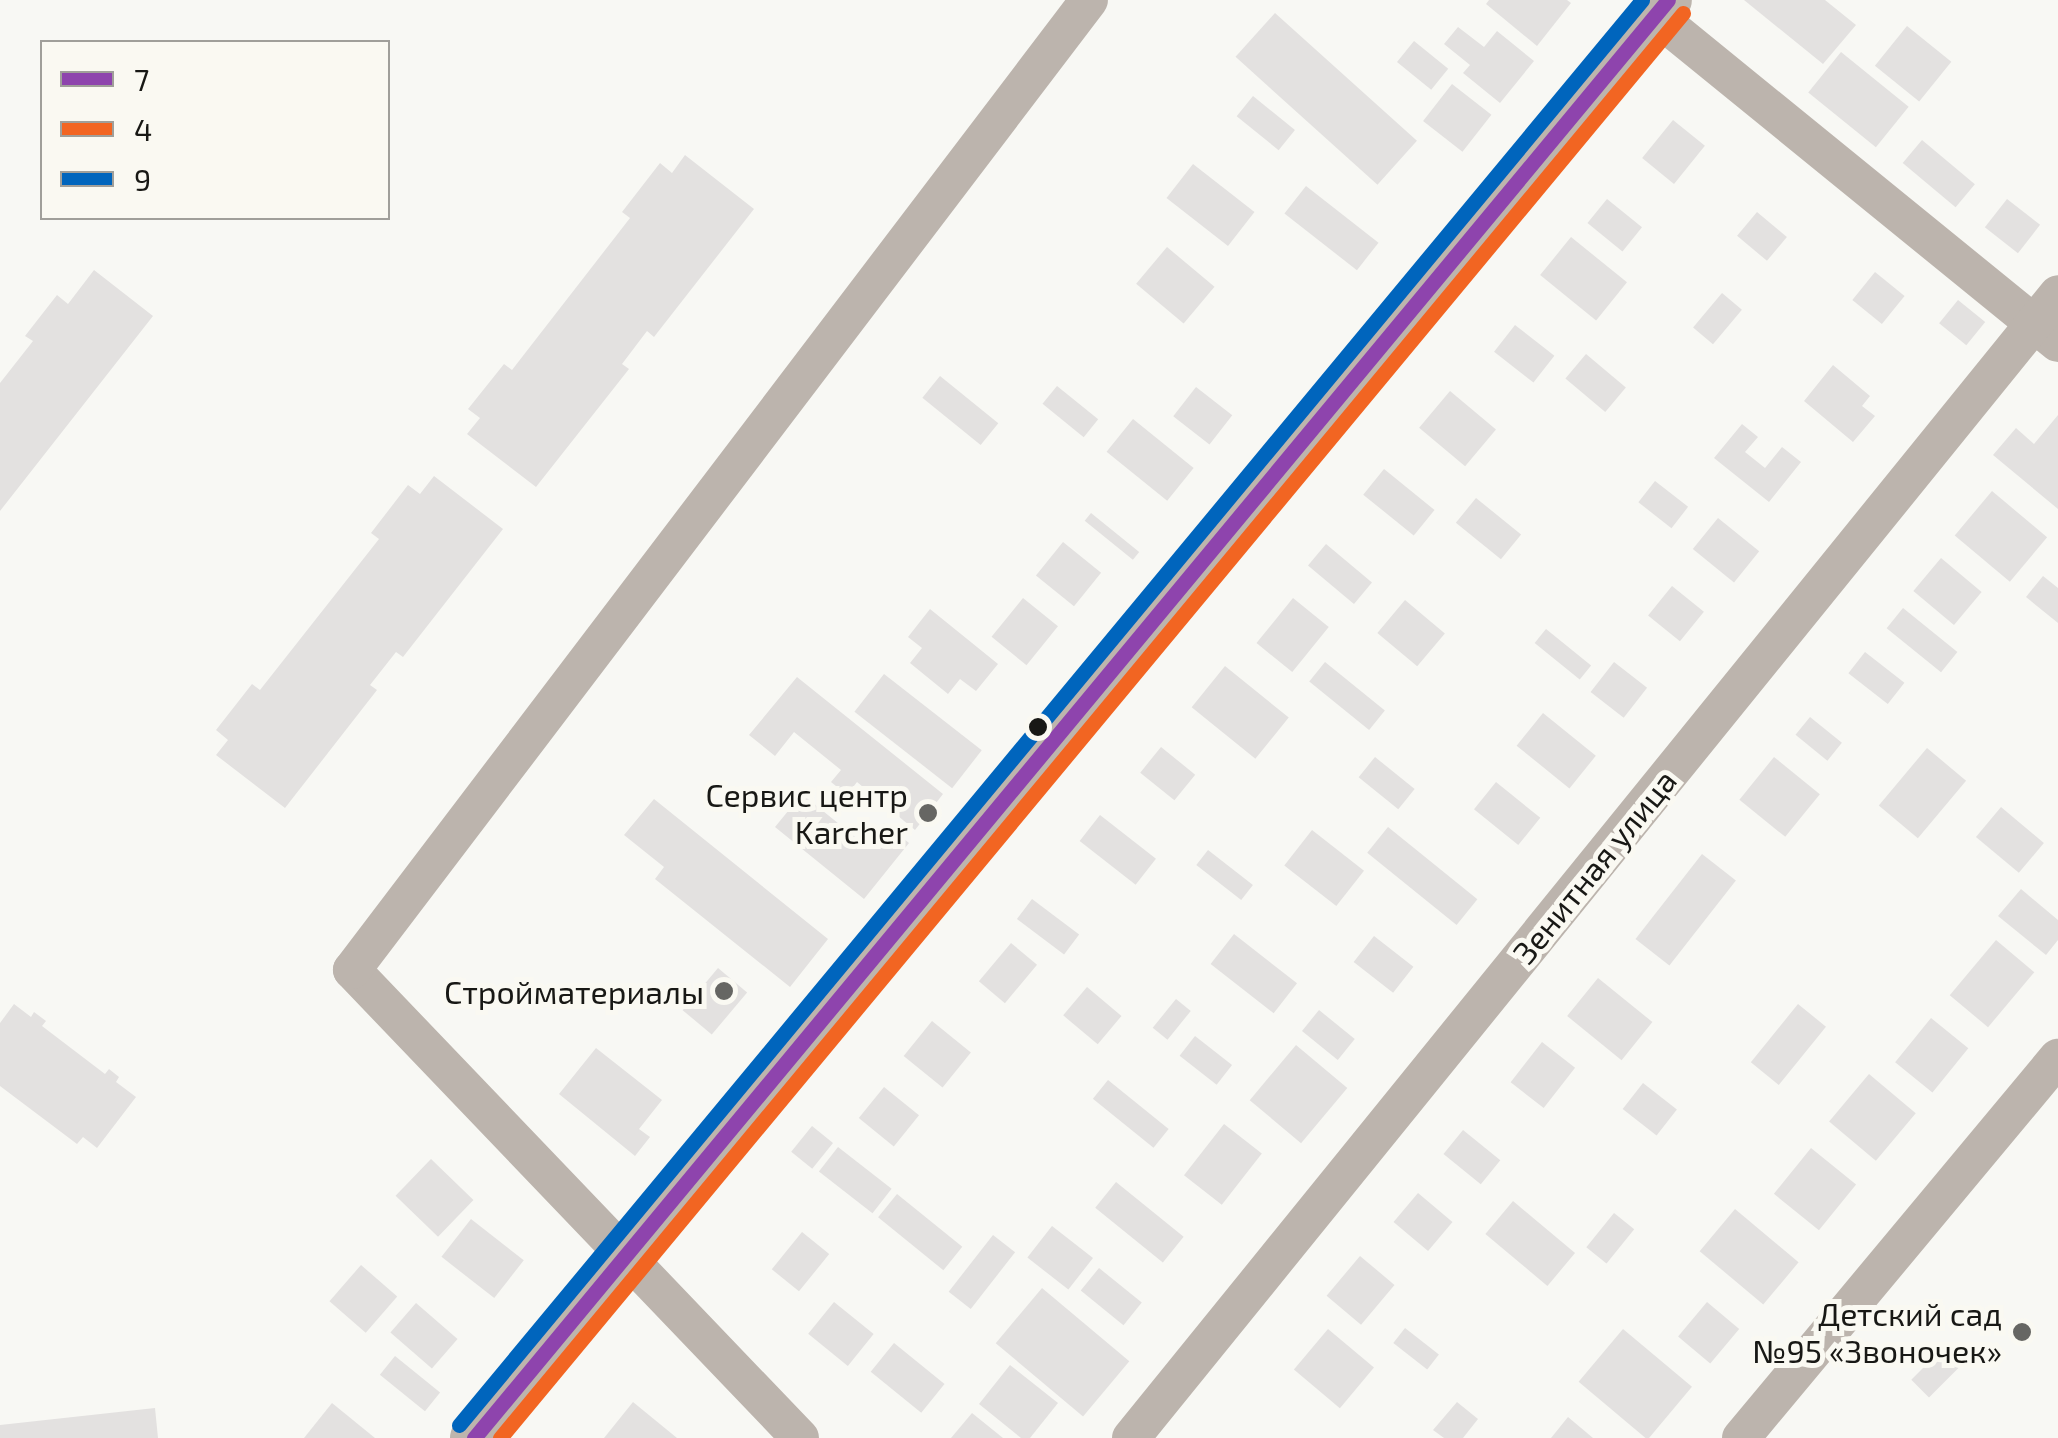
<!DOCTYPE html>
<html>
<head>
<meta charset="utf-8">
<style>
	body { margin:0 }
	#map { position:relative; width:2058px; height:1438px; overflow:hidden; background:#f8f8f4; font-family:"Exo 2",sans-serif }
	div>[style] { position:absolute }
	[style*='--x'] { left:calc(var(--x)*1px); top:calc(var(--y)*1px); width:calc(var(--w)*1px); rotate:calc(var(--a)*1deg) }
	.building>* { inset:0; background:#e3e1e0; transform-origin:0 0 }
	.minor>* { height:38px; margin:-19px; padding:0 19px; transform-origin:19px; border-radius:19px; background:#bcb4ad }
	.major>* { height:48px; margin:-24px; padding:0 24px; transform-origin:24px; border-radius:24px; background:#bdb5ad }
	.bus-1>* { height:15px; margin:-7.5px; padding:0 7.5px; transform-origin:7.5px; border-radius:7.5px; background:#8e44ad }
	.bus-2>* { height:15px; margin:-7.5px; padding:0 7.5px; transform-origin:7.5px; border-radius:7.5px; background:#f26522 }
	.bus-3>* { height:15px; margin:-7.5px; padding:0 7.5px; transform-origin:7.5px; border-radius:7.5px; background:#0065bd }
	.dots>* { width:28px; height:28px; translate:-50% -50%; box-sizing:border-box; border:5px solid #faf9f2; border-radius:50% }
	span { translate:-50% -50%; white-space:nowrap; text-align:center; line-height:1.15; -webkit-text-stroke:10px #faf9f2; paint-order:stroke }
	.poi-label { font-size:32px; color:#181815 }
	.right { translate:-100% -50%; text-align:right }
	.street-label { font-size:32px; color:#181815 }
	.legend { position:absolute; left:40px; top:40px; width:350px; height:180px; box-sizing:border-box; background:#faf9f2; border:2px solid #a09f9a; margin:0; padding:12px 18px; list-style:none; font-size:30px; color:#181815 }
	.legend li { display:flex; align-items:center; gap:20px; height:50px }
	.legend b { width:50px; border:2px solid #a09f9a }
</style>
</head>
<body>
<div id="map">
	<div class="building">
		<div style="clip-path:polygon(1489px 0,1567px 0,1571px 3px,1537px 46px,1486px 4px)"></div>
		<div style="clip-path:polygon(1744px 0,1825px 0,1856px 25px,1823px 64px)"></div>
		<div style="left:1275px;top:13px;width:191px;height:59px;rotate:42deg"></div>
		<div style="left:1907px;top:26px;width:57px;height:51px;rotate:39deg"></div>
		<div style="clip-path:polygon(1458px 27px,1484px 47px,1497px 31px,1534px 61px,1500px 103px,1463px 73px,1470px 65px,1444px 44px)"></div>
		<div style="left:1414px;top:41px;width:44px;height:27px;rotate:39deg"></div>
		<div style="left:1841px;top:52px;width:87px;height:52px;rotate:39deg"></div>
		<div style="left:1452px;top:84px;width:50px;height:47px;rotate:38deg"></div>
		<div style="left:1253px;top:96px;width:54px;height:26px;rotate:39deg"></div>
		<div style="left:1673px;top:120px;width:41px;height:49px;rotate:39deg"></div>
		<div style="left:1922px;top:140px;width:69px;height:30px;rotate:40deg"></div>
		<div style="clip-path:polygon(685px 155px,754px 209px,654px 337px,647px 331px,622px 364px,629px 369px,536px 487px,467px 434px,480px 418px,468px 409px,504px 364px,512px 370px,630px 218px,622px 212px,660px 163px,672px 173px)"></div>
		<div style="left:1193px;top:164px;width:78px;height:43px;rotate:38deg"></div>
		<div style="left:1306px;top:186px;width:92px;height:35px;rotate:38deg"></div>
		<div style="left:1607px;top:199px;width:45px;height:31px;rotate:39deg"></div>
		<div style="left:2007px;top:199px;width:42px;height:36px;rotate:38deg"></div>
		<div style="left:1757px;top:212px;width:39px;height:31px;rotate:40deg"></div>
		<div style="left:1571px;top:237px;width:72px;height:49px;rotate:39deg"></div>
		<div style="left:1167px;top:247px;width:62px;height:48px;rotate:40deg"></div>
		<div style="clip-path:polygon(94px 270px,153px 316px,0 511px,0 383px,33px 341px,25px 336px,57px 295px,68px 304px)"></div>
		<div style="left:1875px;top:272px;width:38px;height:36px;rotate:39deg"></div>
		<div style="left:1722px;top:293px;width:26px;height:45px;rotate:40deg"></div>
		<div style="left:1958px;top:300px;width:35px;height:30px;rotate:39deg"></div>
		<div style="left:1515px;top:325px;width:50px;height:34px;rotate:38deg"></div>
		<div style="left:1586px;top:354px;width:52px;height:32px;rotate:40deg"></div>
		<div style="clip-path:polygon(1833px 365px,1870px 396px,1862px 406px,1875px 416px,1853px 442px,1804px 401px)"></div>
		<div style="left:940px;top:376px;width:75px;height:28px;rotate:39deg"></div>
		<div style="left:1057px;top:386px;width:53px;height:23px;rotate:39deg"></div>
		<div style="left:1196px;top:387px;width:46px;height:37px;rotate:38deg"></div>
		<div style="left:1450px;top:391px;width:60px;height:48px;rotate:40deg"></div>
		<div style="clip-path:polygon(2058px 415px,2058px 509px,1993px 455px,2016px 428px,2034px 444px)"></div>
		<div style="left:1133px;top:419px;width:78px;height:42px;rotate:39deg"></div>
		<div style="clip-path:polygon(1742px 424px,1758px 437px,1745px 452px,1765px 468px,1782px 447px,1801px 462px,1769px 502px,1714px 458px)"></div>
		<div style="left:1384px;top:469px;width:65px;height:33px;rotate:39deg"></div>
		<div style="clip-path:polygon(434px 476px,503px 529px,403px 657px,396px 652px,370px 685px,377px 690px,285px 808px,216px 755px,228px 740px,216px 730px,252px 684px,260px 690px,379px 539px,371px 533px,408px 485px,420px 494px)"></div>
		<div style="left:1655px;top:481px;width:42px;height:27px;rotate:38deg"></div>
		<div style="left:1992px;top:491px;width:72px;height:58px;rotate:40deg"></div>
		<div style="left:1476px;top:498px;width:58px;height:32px;rotate:39deg"></div>
		<div style="left:1091px;top:513px;width:62px;height:10px;rotate:39deg"></div>
		<div style="left:1718px;top:518px;width:53px;height:40px;rotate:39deg"></div>
		<div style="left:1063px;top:542px;width:49px;height:43px;rotate:39deg"></div>
		<div style="left:1326px;top:544px;width:60px;height:28px;rotate:40deg"></div>
		<div style="left:1941px;top:558px;width:53px;height:43px;rotate:40deg"></div>
		<div style="clip-path:polygon(2043px 576px,2058px 588px,2058px 623px,2026px 597px)"></div>
		<div style="left:1672px;top:586px;width:41px;height:38px;rotate:39deg"></div>
		<div style="left:1023px;top:598px;width:45px;height:50px;rotate:39deg"></div>
		<div style="left:1293px;top:598px;width:46px;height:58px;rotate:39deg"></div>
		<div style="left:1405px;top:600px;width:52px;height:43px;rotate:40deg"></div>
		<div style="left:1903px;top:608px;width:70px;height:26px;rotate:39deg"></div>
		<div style="clip-path:polygon(930px 609px,998px 664px,976px 691px,960px 679px,948px 694px,910px 663px,922px 648px,908px 637px)"></div>
		<div style="left:1546px;top:629px;width:58px;height:18px;rotate:39deg"></div>
		<div style="left:1865px;top:652px;width:50px;height:27px;rotate:38deg"></div>
		<div style="left:1325px;top:662px;width:77px;height:25px;rotate:39deg"></div>
		<div style="left:1614px;top:662px;width:42px;height:38px;rotate:38deg"></div>
		<div style="left:1225px;top:666px;width:82px;height:53px;rotate:39deg"></div>
		<div style="left:884px;top:674px;width:124px;height:48px;rotate:38deg"></div>
		<div style="clip-path:polygon(797px 677px,943px 794px,915px 830px,857px 782px,847px 795px,831px 782px,841px 770px,794px 732px,775px 756px,749px 735px)"></div>
		<div style="left:1543px;top:713px;width:68px;height:42px;rotate:39deg"></div>
		<div style="left:1810px;top:717px;width:41px;height:23px;rotate:39deg"></div>
		<div style="left:1161px;top:747px;width:44px;height:33px;rotate:39deg"></div>
		<div style="left:1927px;top:748px;width:51px;height:75px;rotate:40deg"></div>
		<div style="left:1375px;top:757px;width:51px;height:26px;rotate:39deg"></div>
		<div style="left:1774px;top:757px;width:59px;height:55px;rotate:39deg"></div>
		<div style="left:1496px;top:782px;width:57px;height:35px;rotate:39deg"></div>
		<div style="clip-path:polygon(802px 794px,865px 845px,884px 823px,909px 843px,864px 899px,775px 827px)"></div>
		<div style="clip-path:polygon(654px 799px,828px 939px,790px 987px,655px 879px,664px 867px,624px 835px)"></div>
		<div style="left:2001px;top:807px;width:56px;height:39px;rotate:40deg"></div>
		<div style="left:1100px;top:815px;width:71px;height:33px;rotate:38deg"></div>
		<div style="left:1388px;top:827px;width:115px;height:33px;rotate:39deg"></div>
		<div style="left:1312px;top:830px;width:66px;height:45px;rotate:38deg"></div>
		<div style="left:1208px;top:850px;width:57px;height:19px;rotate:38deg"></div>
		<div style="left:1702px;top:854px;width:43px;height:108px;rotate:38deg"></div>
		<div style="clip-path:polygon(2021px 889px,2058px 920px,2058px 940px,2046px 955px,1998px 916px)"></div>
		<div style="left:1032px;top:899px;width:59px;height:25px;rotate:37deg"></div>
		<div style="left:1234px;top:934px;width:80px;height:38px;rotate:38deg"></div>
		<div style="left:1374px;top:936px;width:50px;height:33px;rotate:38deg"></div>
		<div style="left:1996px;top:940px;width:50px;height:72px;rotate:40deg"></div>
		<div style="left:1011px;top:943px;width:34px;height:50px;rotate:40deg"></div>
		<div style="left:718px;top:968px;width:38px;height:55px;rotate:40deg"></div>
		<div style="left:1598px;top:978px;width:70px;height:49px;rotate:39deg"></div>
		<div style="left:1087px;top:987px;width:45px;height:37px;rotate:40deg"></div>
		<div style="left:1176px;top:999px;width:19px;height:37px;rotate:39deg"></div>
		<div style="clip-path:polygon(14px 1004px,31px 1017px,34px 1012px,46px 1021px,42px 1026px,105px 1074px,109px 1069px,119px 1077px,116px 1082px,136px 1097px,97px 1148px,83px 1137px,77px 1144px,0 1086px,0 1023px)"></div>
		<div style="left:1798px;top:1004px;width:36px;height:75px;rotate:39deg"></div>
		<div style="left:1319px;top:1010px;width:46px;height:27px;rotate:39deg"></div>
		<div style="left:1931px;top:1018px;width:48px;height:57px;rotate:39deg"></div>
		<div style="left:932px;top:1021px;width:50px;height:45px;rotate:39deg"></div>
		<div style="left:1195px;top:1036px;width:47px;height:25px;rotate:38deg"></div>
		<div style="left:1542px;top:1042px;width:42px;height:51px;rotate:38deg"></div>
		<div style="left:1296px;top:1045px;width:67px;height:72px;rotate:40deg"></div>
		<div style="clip-path:polygon(596px 1048px,662px 1100px,639px 1129px,650px 1137px,635px 1156px,559px 1094px)"></div>
		<div style="left:1869px;top:1074px;width:61px;height:62px;rotate:40deg"></div>
		<div style="left:1108px;top:1080px;width:78px;height:24px;rotate:39deg"></div>
		<div style="left:1643px;top:1083px;width:43px;height:33px;rotate:38deg"></div>
		<div style="left:884px;top:1087px;width:45px;height:40px;rotate:39deg"></div>
		<div style="left:1224px;top:1124px;width:48px;height:65px;rotate:38deg"></div>
		<div style="left:812px;top:1126px;width:27px;height:33px;rotate:39deg"></div>
		<div style="left:1463px;top:1130px;width:48px;height:31px;rotate:39deg"></div>
		<div style="left:838px;top:1147px;width:68px;height:31px;rotate:38deg"></div>
		<div style="left:1811px;top:1148px;width:58px;height:59px;rotate:39deg"></div>
		<div style="left:431px;top:1159px;width:59px;height:51px;rotate:44deg"></div>
		<div style="left:1116px;top:1182px;width:87px;height:33px;rotate:39deg"></div>
		<div style="left:1418px;top:1193px;width:45px;height:38px;rotate:40deg"></div>
		<div style="left:897px;top:1194px;width:84px;height:30px;rotate:39deg"></div>
		<div style="left:1513px;top:1201px;width:81px;height:43px;rotate:40deg"></div>
		<div style="left:1735px;top:1209px;width:83px;height:55px;rotate:40deg"></div>
		<div style="left:1614px;top:1213px;width:26px;height:44px;rotate:39deg"></div>
		<div style="left:471px;top:1219px;width:67px;height:48px;rotate:38deg"></div>
		<div style="left:1052px;top:1226px;width:52px;height:40px;rotate:38deg"></div>
		<div style="left:802px;top:1232px;width:35px;height:48px;rotate:39deg"></div>
		<div style="left:993px;top:1235px;width:28px;height:72px;rotate:38deg"></div>
		<div style="left:1360px;top:1256px;width:45px;height:52px;rotate:40deg"></div>
		<div style="left:361px;top:1265px;width:48px;height:48px;rotate:41deg"></div>
		<div style="left:1099px;top:1268px;width:55px;height:29px;rotate:39deg"></div>
		<div style="left:1042px;top:1288px;width:114px;height:72px;rotate:40deg"></div>
		<div style="left:834px;top:1302px;width:51px;height:41px;rotate:39deg"></div>
		<div style="left:1707px;top:1302px;width:42px;height:45px;rotate:40deg"></div>
		<div style="left:416px;top:1303px;width:55px;height:39px;rotate:41deg"></div>
		<div style="left:1405px;top:1328px;width:43px;height:19px;rotate:38deg"></div>
		<div style="left:1328px;top:1329px;width:60px;height:53px;rotate:40deg"></div>
		<div style="left:1623px;top:1329px;width:90px;height:69px;rotate:40deg"></div>
		<div style="left:894px;top:1343px;width:65px;height:37px;rotate:39deg"></div>
		<div style="left:1941px;top:1350px;width:25px;height:42px;rotate:45deg"></div>
		<div style="left:395px;top:1356px;width:58px;height:24px;rotate:39deg"></div>
		<div style="clip-path:polygon(1010px 1365px,1058px 1403px,1030px 1438px,1021px 1438px,979px 1404px)"></div>
		<div style="clip-path:polygon(633px 1402px,677px 1438px,604px 1438px)"></div>
		<div style="clip-path:polygon(1457px 1402px,1478px 1419px,1463px 1438px,1444px 1438px,1433px 1430px)"></div>
		<div style="clip-path:polygon(332px 1403px,375px 1438px,304px 1438px)"></div>
		<div style="clip-path:polygon(155px 1408px,158px 1438px,0 1438px,0 1425px)"></div>
		<div style="clip-path:polygon(972px 1413px,1003px 1438px,951px 1438px)"></div>
		<div style="clip-path:polygon(1568px 1417px,1593px 1438px,1551px 1438px)"></div>
	</div>
	<div class="minor">
		<div style="--x:1656;--y:16;--w:518;--a:39.13"></div>
		<div style="--x:800;--y:1438;--w:648;--a:-133.75"></div>
		<div style="--x:352;--y:970;--w:1218;--a:-52.77"></div>
		<div style="--x:1131;--y:1438;--w:1472;--a:-50.98"></div>
		<div style="--x:1741;--y:1438;--w:495;--a:-50.2"></div>
	</div>
	<div class="major">
		<div style="--x:474;--y:1438;--w:1869;--a:-50.3"></div>
	</div>
	<div class="bus-1">
		<div style="--x:474;--y:1438;--w:1869;--a:-50.3"></div>
	</div>
	<div class="bus-2">
		<div style="--x:500;--y:1438;--w:1852;--a:-50.3"></div>
	</div>
	<div class="bus-3">
		<div style="--x:459;--y:1425;--w:1852;--a:-50.3"></div>
	</div>
	<div class="dots">
		<div style="left:1038px;top:727px;background:#181815"></div>
		<div style="left:928px;top:813px;background:#666663"></div>
		<div style="left:724px;top:991px;background:#666663"></div>
		<div style="left:2022px;top:1332px;background:#666663"></div>
	</div>
	<div class="poi-label">
		<span class="right" style="left:908px;top:813px">Сервис центр<br>Karcher</span>
		<span class="right" style="left:704px;top:991px">Стройматериалы</span>
		<span class="right" style="left:2002px;top:1332px">Детский сад<br>№95 «Звоночек»</span>
	</div>
	<div class="street-label">
		<span style="left:1594px;top:866px;rotate:-51deg">Зенитная улица</span>
	</div>
	<ul class="legend">
	<li><b style="height:12px;background:#8e44ad"></b>7</li>
	<li><b style="height:12px;background:#f26522"></b>4</li>
	<li><b style="height:12px;background:#0065bd"></b>9</li>
	</ul>
</div>
</body>
</html>
